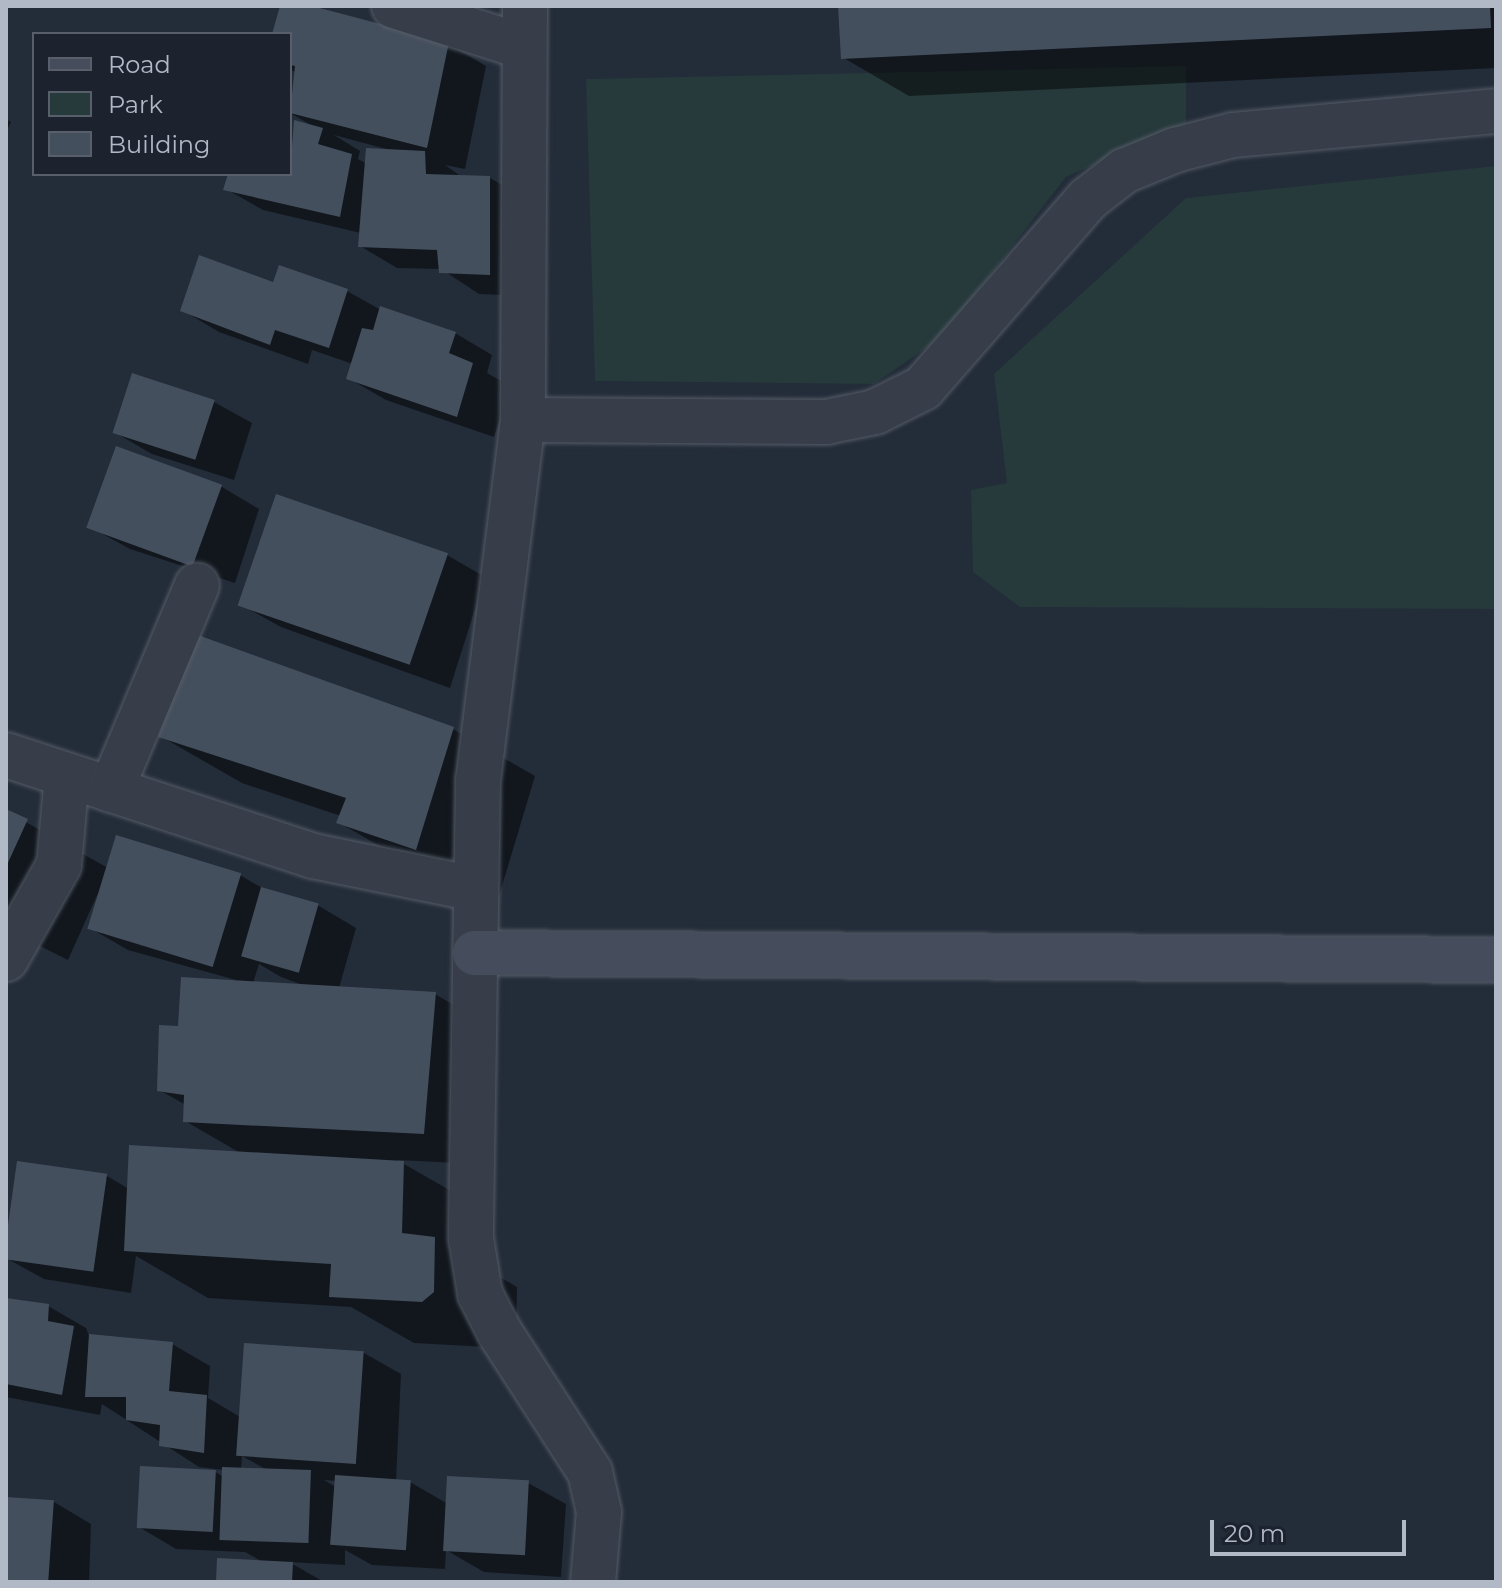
<!DOCTYPE html>
<html>
<head>
<meta charset="utf-8">
<style>
	body { margin:0 }
	#map { position:relative; width:1502px; height:1588px; overflow:hidden; background:#232c39; font-family:Montserrat,sans-serif }
	div>[style] { position:absolute }
	[style*='--x'] { left:calc(var(--x)*1px); top:calc(var(--y)*1px); width:calc(var(--w)*1px); rotate:calc(var(--a)*1deg) }
	.green>* { inset:0; background:#26393b }
	.shadow>* { inset:0; background:#0007 }
	.building>* { inset:0; background:#444f5e; transform-origin:0 0 }
	.roads { filter:drop-shadow(0 0 2px #555c67) drop-shadow(0 0 2px #555c67) }
	.street>* { height:44px; margin:-22px; padding:0 22px; transform-origin:22px; border-radius:22px; background:#373e4a }
	.secondary>* { height:44px; margin:-22px; padding:0 22px; transform-origin:22px; border-radius:22px; background:#454d5c }
	span { translate:-50% -50%; white-space:nowrap; text-align:center; line-height:1.15; -webkit-text-stroke:8px #1c232e; paint-order:stroke }
	.frame { position:absolute; inset:0; border:8px solid #b2b9c6; pointer-events:none }
	.legend { position:absolute; left:32px; top:32px; width:260px; height:144px; box-sizing:border-box; background:#1c232e; border:2px solid #585f6b; margin:0; padding:10px 14px; list-style:none; font-size:24px; color:#b2b9c6 }
	.legend li { display:flex; align-items:center; gap:16px; height:40px }
	.legend b { width:40px; border:2px solid #585f6b }
	.scale { position:absolute; left:1210px; top:1520px; width:196px; height:36px; box-sizing:border-box; border:4px solid #b2b9c6; border-top:0; padding-left:10px; font-size:24px; line-height:28px; white-space:nowrap; color:#b2b9c6; -webkit-text-stroke:6px #1c232e; paint-order:stroke }
</style>
</head>
<body>
<div id="map">
	<div class="green">
		<div style="clip-path:polygon(1186px 66px,1186px 124px,1066px 177px,942px 337px,874px 384px,595px 381px,586px 79px)"></div>
		<div style="clip-path:polygon(1496px 166px,1496px 609px,1020px 607px,973px 572px,971px 490px,1007px 483px,994px 374px,1186px 198px)"></div>
	</div>
	<div class="shadow">
		<div style="clip-path:polygon(evenodd,282px 6px,305px 6px,448px 44px,486px 66px,465px 169px,445px 165px,462px 177px,490px 178px,527px 199px,527px 296px,479px 294px,441px 269px,397px 268px,360px 246px,361px 233px,263px 210px,226px 189px,230px 174px,290px 174px,295px 123px,311px 125px,290px 113px,295px 72px,290px 69px,290px 34px,275px 34px,282px 6px,334px 135px,390px 150px,367px 164px,358px 159px,360px 151px,334px 135px)"></div>
		<div style="clip-path:polygon(840px 6px,1496px 6px,1496px 68px,909px 96px,842px 57px)"></div>
		<div style="clip-path:polygon(6px 119px,11px 122px,6px 132px)"></div>
		<div style="clip-path:polygon(274px 284px,347px 291px,381px 310px,455px 333px,492px 355px,487px 373px,510px 386px,494px 437px,386px 400px,348px 378px,353px 364px,312px 350px,308px 364px,219px 332px,182px 310px)"></div>
		<div style="clip-path:polygon(214px 402px,252px 423px,234px 480px,152px 454px,114px 432px)"></div>
		<div style="clip-path:polygon(118px 449px,222px 487px,259px 509px,235px 583px,130px 549px,92px 528px)"></div>
		<div style="clip-path:polygon(447px 555px,485px 577px,450px 688px,281px 627px,243px 606px)"></div>
		<div style="clip-path:polygon(453px 729px,535px 776px,499px 896px,421px 870px,338px 822px,341px 816px,242px 783px,160px 736px)"></div>
		<div style="clip-path:polygon(evenodd,6px 811px,108px 868px,240px 875px,269px 892px,319px 906px,356px 928px,339px 988px,435px 994px,488px 1025px,477px 1164px,397px 1160px,486px 1211px,484px 1268px,517px 1287px,516px 1340px,505px 1348px,414px 1343px,351px 1307px,208px 1298px,136px 1256px,131px 1293px,44px 1279px,6px 1258px,18px 1163px,107px 1176px,129px 1189px,242px 1154px,185px 1121px,186px 1105px,159px 1090px,180px 1028px,236px 980px,128px 950px,90px 928px,98px 893px,68px 960px,6px 929px,6px 811px,259px 964px,281px 977px,303px 985px,253px 983px,259px 964px)"></div>
		<div style="clip-path:polygon(evenodd,6px 1300px,48px 1306px,86px 1328px,89px 1336px,172px 1344px,210px 1366px,208px 1398px,242px 1418px,364px 1353px,401px 1374px,396px 1481px,410px 1482px,448px 1504px,528px 1483px,566px 1504px,561px 1577px,484px 1572px,446px 1550px,445px 1569px,372px 1565px,345px 1550px,345px 1565px,289px 1562px,324px 1582px,218px 1582px,263px 1562px,245px 1552px,176px 1549px,139px 1527px,212px 1470px,224px 1477px,224px 1470px,199px 1467px,102px 1404px,100px 1415px,6px 1397px,6px 1300px,242px 1456px,267px 1470px,241px 1469px,242px 1456px,6px 1300px,324px 1480px,337px 1481px,336px 1487px,324px 1480px)"></div>
		<div style="clip-path:polygon(6px 1499px,54px 1502px,91px 1524px,89px 1582px,6px 1582px)"></div>
	</div>
	<div class="building">
		<div style="clip-path:polygon(280px 6px,312px 6px,449px 42px,427px 148px,290px 113px,295px 66px,290px 65px,290px 34px,272px 34px)"></div>
		<div style="clip-path:polygon(838px 6px,1490px 6px,1491px 28px,841px 59px)"></div>
		<div style="clip-path:polygon(294px 120px,323px 128px,318px 144px,352px 154px,340px 217px,223px 190px,228px 174px,290px 174px)"></div>
		<div style="clip-path:polygon(366px 148px,425px 151px,426px 174px,490px 176px,490px 275px,439px 273px,437px 250px,358px 247px)"></div>
		<div style="clip-path:polygon(199px 255px,273px 282px,279px 265px,348px 289px,329px 348px,275px 330px,270px 345px,180px 311px)"></div>
		<div style="clip-path:polygon(380px 306px,456px 332px,449px 353px,473px 363px,457px 417px,346px 379px,362px 328px,373px 330px)"></div>
		<div style="left:132px;top:373px;width:87px;height:63px;rotate:18deg"></div>
		<div style="left:116px;top:446px;width:113px;height:87px;rotate:20deg"></div>
		<div style="left:276px;top:494px;width:182px;height:118px;rotate:19deg"></div>
		<div style="clip-path:polygon(195px 634px,454px 727px,416px 850px,336px 823px,346px 798px,158px 737px)"></div>
		<div style="clip-path:polygon(6px 809px,28px 819px,6px 867px)"></div>
		<div style="left:116px;top:835px;width:131px;height:98px;rotate:17deg"></div>
		<div style="left:261px;top:887px;width:60px;height:72px;rotate:16deg"></div>
		<div style="clip-path:polygon(181px 977px,436px 992px,424px 1134px,183px 1122px,184px 1095px,157px 1091px,159px 1025px,178px 1026px)"></div>
		<div style="clip-path:polygon(129px 1145px,404px 1161px,402px 1233px,435px 1237px,434px 1292px,422px 1302px,329px 1297px,331px 1264px,124px 1251px)"></div>
		<div style="left:17px;top:1161px;width:91px;height:99px;rotate:8deg"></div>
		<div style="clip-path:polygon(6px 1298px,49px 1304px,48px 1321px,74px 1326px,62px 1395px,6px 1384px)"></div>
		<div style="clip-path:polygon(89px 1334px,173px 1342px,169px 1391px,207px 1395px,204px 1453px,159px 1446px,160px 1425px,126px 1420px,126px 1397px,85px 1397px)"></div>
		<div style="left:244px;top:1343px;width:120px;height:113px;rotate:4deg"></div>
		<div style="left:140px;top:1466px;width:76px;height:62px;rotate:3deg"></div>
		<div style="left:222px;top:1467px;width:89px;height:73px;rotate:2deg"></div>
		<div style="left:335px;top:1475px;width:76px;height:70px;rotate:4deg"></div>
		<div style="left:447px;top:1476px;width:82px;height:75px;rotate:3deg"></div>
		<div style="left:6px;top:1497px;width:48px;height:85px;rotate:4deg"></div>
		<div style="clip-path:polygon(217px 1558px,293px 1562px,292px 1582px,216px 1582px)"></div>
	</div>
	<div class="roads">
		<div class="street">
			<div style="--x:394;--y:6;--w:136;--a:17.5"></div>
			<div style="--x:525;--y:6;--w:414;--a:90.3"></div>
			<div style="--x:523;--y:420;--w:362;--a:97.1"></div>
			<div style="--x:478;--y:779;--w:459;--a:90.9"></div>
			<div style="--x:471;--y:1238;--w:57;--a:80.9"></div>
			<div style="--x:480;--y:1294;--w:44;--a:62.9"></div>
			<div style="--x:500;--y:1333;--w:166;--a:57.1"></div>
			<div style="--x:590;--y:1472;--w:41;--a:77.3"></div>
			<div style="--x:599;--y:1512;--w:70;--a:94.9"></div>
			<div style="--x:523;--y:420;--w:303;--a:0.4"></div>
			<div style="--x:826;--y:422;--w:50;--a:-11.5"></div>
			<div style="--x:875;--y:412;--w:54;--a:-26.6"></div>
			<div style="--x:923;--y:388;--w:251;--a:-48.9"></div>
			<div style="--x:1088;--y:199;--w:46;--a:-37.9"></div>
			<div style="--x:1124;--y:171;--w:55;--a:-22.4"></div>
			<div style="--x:1175;--y:150;--w:60;--a:-14.5"></div>
			<div style="--x:1233;--y:135;--w:264;--a:-5.2"></div>
			<div style="--x:6;--y:755;--w:323;--a:18.2"></div>
			<div style="--x:313;--y:856;--w:165;--a:11.5"></div>
			<div style="--x:111;--y:790;--w:222;--a:-67.2"></div>
			<div style="--x:6;--y:959;--w:108;--a:-60.6"></div>
			<div style="--x:59;--y:865;--w:89;--a:-84.9"></div>
		</div>
		<div class="secondary">
			<div style="--x:475;--y:953;--w:1021;--a:0.39"></div>
		</div>
	</div>
	<div class="frame"></div>
	<ul class="legend">
	<li><b style="height:10px;background:#454d5c"></b>Road</li>
	<li><b style="height:22px;background:#26393b"></b>Park</li>
	<li><b style="height:22px;background:#444f5e"></b>Building</li>
	</ul>
	<div class="scale">20 m</div>
</div>
</body>
</html>
